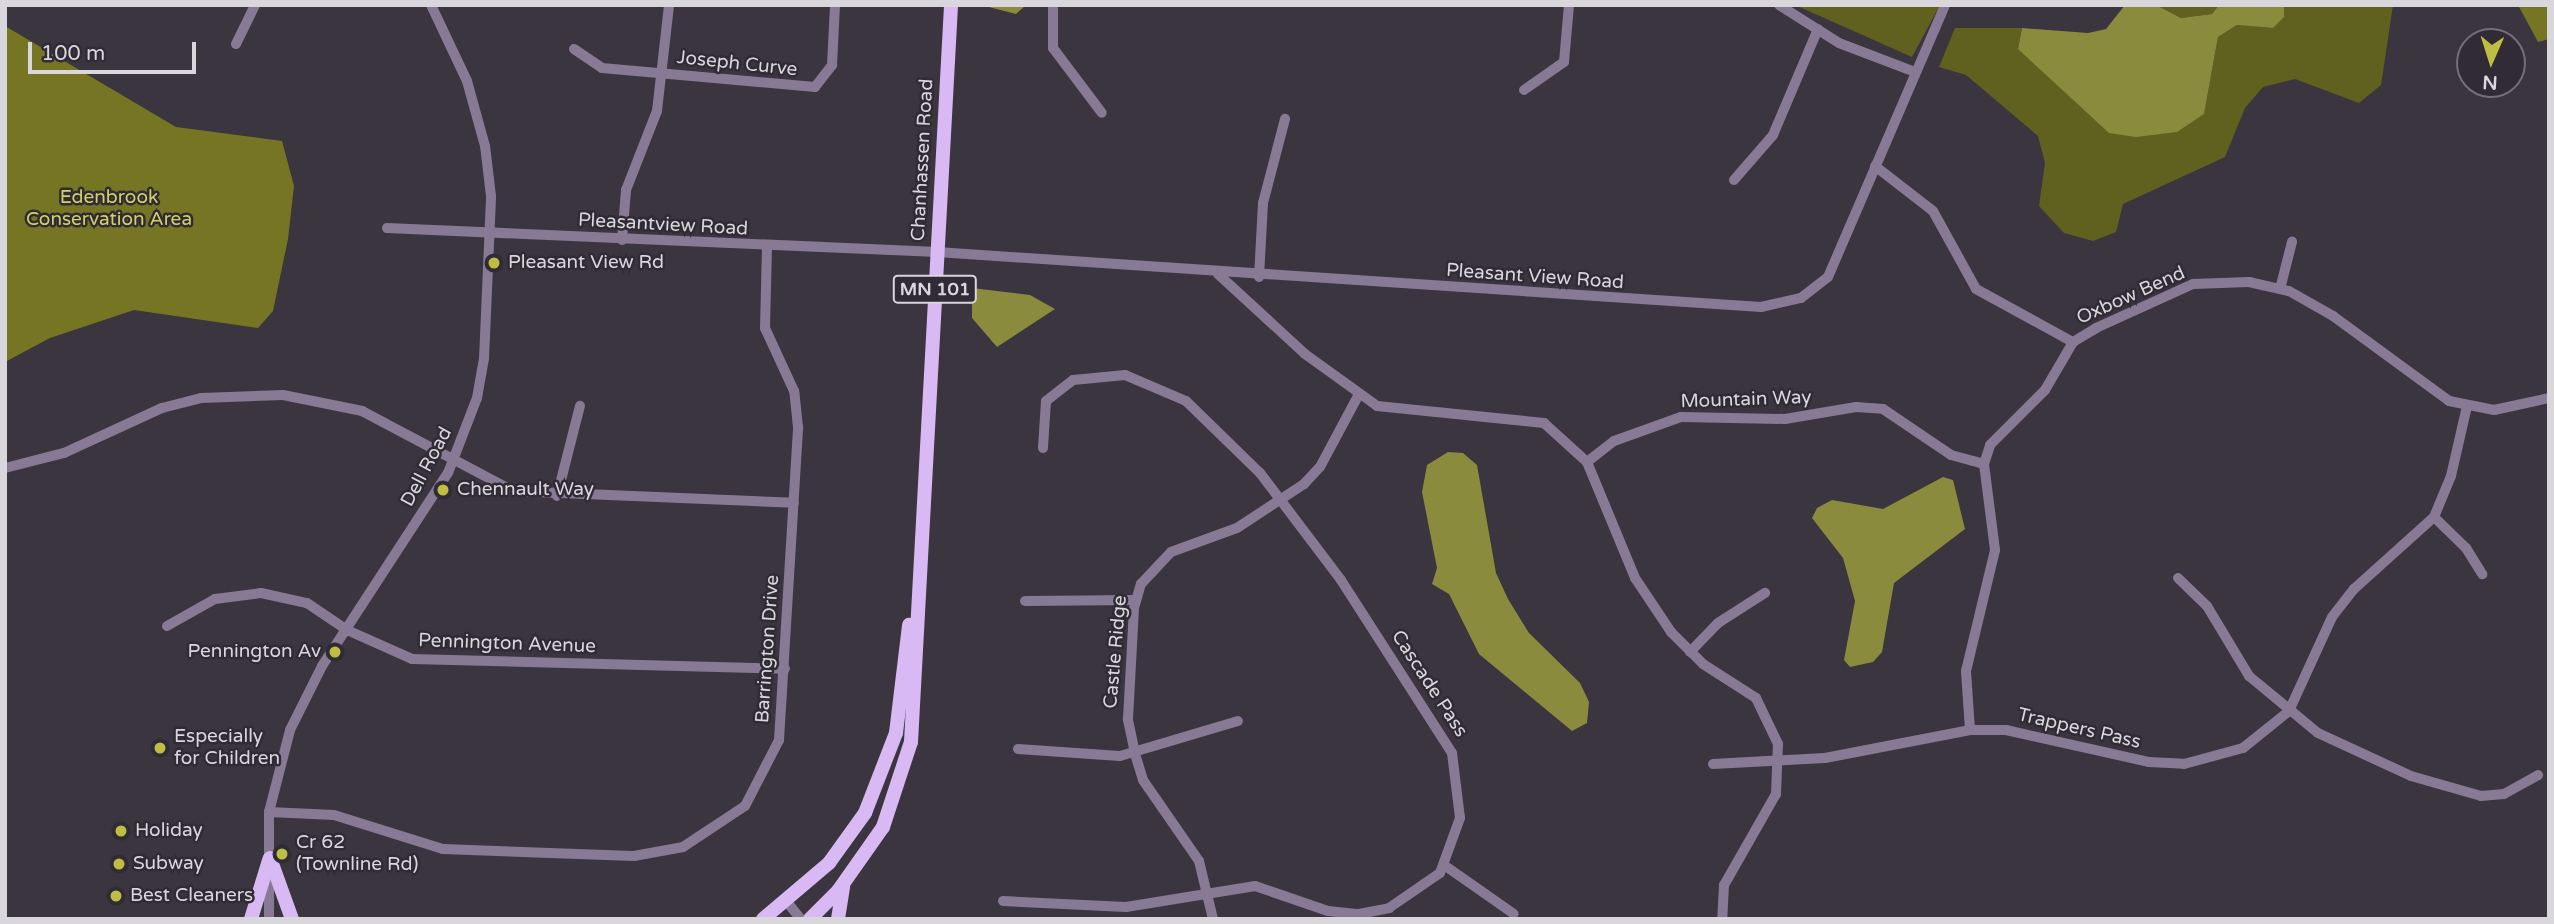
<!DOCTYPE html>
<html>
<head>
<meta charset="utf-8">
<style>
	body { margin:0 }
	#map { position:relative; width:2554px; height:924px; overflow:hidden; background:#3a353e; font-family:"Varela Round",sans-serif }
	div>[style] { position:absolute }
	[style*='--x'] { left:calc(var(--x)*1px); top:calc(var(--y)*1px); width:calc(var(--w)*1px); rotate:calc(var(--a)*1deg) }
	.green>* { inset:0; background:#60601f }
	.forest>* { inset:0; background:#757524 }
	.water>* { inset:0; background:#8a8b3c }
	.minor>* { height:10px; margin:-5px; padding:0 5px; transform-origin:5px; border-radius:5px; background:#887995 }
	.major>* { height:14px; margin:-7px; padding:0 7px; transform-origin:7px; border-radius:7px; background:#d8b9f3 }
	.dots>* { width:19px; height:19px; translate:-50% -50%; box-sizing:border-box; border:4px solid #302b34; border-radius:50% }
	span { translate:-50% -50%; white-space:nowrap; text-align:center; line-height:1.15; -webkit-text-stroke:5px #302b34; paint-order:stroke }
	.shield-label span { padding:2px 5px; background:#302b34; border:2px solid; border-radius:5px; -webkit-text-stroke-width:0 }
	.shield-label { font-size:18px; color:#d9d6dc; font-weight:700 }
	.street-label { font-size:19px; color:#d9d6dc }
	.park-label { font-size:19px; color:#d1d265 }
	.poi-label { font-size:19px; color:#d9d6dc }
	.left { translate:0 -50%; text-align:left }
	.right { translate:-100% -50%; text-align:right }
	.frame { position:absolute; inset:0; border:7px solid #d9d6dc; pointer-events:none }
	.north { position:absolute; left:2456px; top:28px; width:70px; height:70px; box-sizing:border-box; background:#302b34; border:2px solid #746f77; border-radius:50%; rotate:183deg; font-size:19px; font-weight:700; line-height:28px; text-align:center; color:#d9d6dc }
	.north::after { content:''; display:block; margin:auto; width:24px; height:32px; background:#bebe42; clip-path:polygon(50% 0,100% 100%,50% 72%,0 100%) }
	.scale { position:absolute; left:28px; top:42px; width:168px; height:32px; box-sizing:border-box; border:4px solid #d9d6dc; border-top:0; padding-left:9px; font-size:21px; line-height:24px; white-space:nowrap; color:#d9d6dc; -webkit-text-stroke:5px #302b34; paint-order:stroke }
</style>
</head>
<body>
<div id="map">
	<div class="green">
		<div style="clip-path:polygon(1795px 5px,1940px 5px,1912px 57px)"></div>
		<div style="clip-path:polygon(2156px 5px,2219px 5px,2212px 14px,2181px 18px)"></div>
		<div style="clip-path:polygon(2284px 5px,2393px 5px,2381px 85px,2359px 103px,2295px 79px,2263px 87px,2245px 108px,2225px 157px,2123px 204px,2116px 232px,2093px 241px,2064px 233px,2039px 206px,2045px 163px,2038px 136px,1966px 75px,1939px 67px,1955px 28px,2022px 28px,2018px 49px,2204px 113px,2218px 37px,2237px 25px,2273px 28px)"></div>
	</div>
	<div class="forest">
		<div style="clip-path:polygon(2518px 5px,2549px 5px,2549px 39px,2538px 42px)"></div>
		<div style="clip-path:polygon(5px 26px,176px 127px,282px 141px,294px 186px,288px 239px,273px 311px,258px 328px,134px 310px,50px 338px,5px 362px)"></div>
	</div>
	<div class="water">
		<div style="clip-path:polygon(981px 5px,1026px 5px,1016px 14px)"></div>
		<div style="clip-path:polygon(2125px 5px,2156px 5px,2181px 18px,2212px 14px,2219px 5px,2284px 5px,2284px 17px,2273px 28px,2237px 25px,2218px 37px,2204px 114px,2177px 132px,2136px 137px,2109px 133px,2018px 49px,2022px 28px,2088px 33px,2106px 29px)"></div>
		<div style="clip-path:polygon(972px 288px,1030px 295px,1055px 309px,997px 347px,972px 318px)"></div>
		<div style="clip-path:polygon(1448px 452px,1463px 453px,1477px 465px,1496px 573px,1508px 599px,1529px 633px,1580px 683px,1589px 702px,1587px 723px,1572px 731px,1479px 654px,1449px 594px,1432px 584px,1437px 568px,1422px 492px,1427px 465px)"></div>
		<div style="clip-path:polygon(1943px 477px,1953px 480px,1965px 529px,1894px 583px,1882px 652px,1873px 662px,1850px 667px,1844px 660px,1855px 601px,1843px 558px,1812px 518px,1817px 508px,1832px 500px,1883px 509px)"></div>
	</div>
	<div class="minor">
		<div style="--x:1053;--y:5;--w:43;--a:90"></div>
		<div style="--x:1053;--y:48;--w:81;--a:53"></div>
		<div style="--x:1779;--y:5;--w:71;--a:32.3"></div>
		<div style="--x:1839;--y:43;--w:81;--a:20.9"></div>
		<div style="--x:236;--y:44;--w:43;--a:-64"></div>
		<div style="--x:574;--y:49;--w:34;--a:34"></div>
		<div style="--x:602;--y:68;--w:214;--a:5.1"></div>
		<div style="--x:815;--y:87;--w:28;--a:-52"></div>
		<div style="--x:832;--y:65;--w:60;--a:-87.1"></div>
		<div style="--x:1524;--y:90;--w:49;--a:-35"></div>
		<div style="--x:1564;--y:62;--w:57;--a:-85"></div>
		<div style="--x:1875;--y:166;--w:73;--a:37.8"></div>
		<div style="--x:1933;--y:211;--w:89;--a:61.1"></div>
		<div style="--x:1976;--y:289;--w:111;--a:28.7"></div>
		<div style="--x:1734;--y:180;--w:60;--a:-49.1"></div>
		<div style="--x:1773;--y:135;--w:115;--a:-67"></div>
		<div style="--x:387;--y:228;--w:551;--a:2.5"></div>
		<div style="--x:937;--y:252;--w:826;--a:3.82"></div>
		<div style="--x:1761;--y:307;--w:41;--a:-12.7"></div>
		<div style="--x:1801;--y:298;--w:34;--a:-38"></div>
		<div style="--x:1828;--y:277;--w:296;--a:-66.7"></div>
		<div style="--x:622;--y:240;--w:50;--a:-85.4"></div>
		<div style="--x:626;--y:190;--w:85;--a:-68.6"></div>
		<div style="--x:657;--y:111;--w:107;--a:-83.5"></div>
		<div style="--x:1218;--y:274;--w:118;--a:42.6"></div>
		<div style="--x:1305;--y:354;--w:89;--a:35.8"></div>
		<div style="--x:1377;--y:406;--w:168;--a:5.8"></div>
		<div style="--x:1544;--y:423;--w:58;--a:42.2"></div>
		<div style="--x:1587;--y:462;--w:126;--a:67.5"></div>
		<div style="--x:1635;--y:578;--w:65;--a:56.3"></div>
		<div style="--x:1671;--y:632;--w:45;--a:45"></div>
		<div style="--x:1703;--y:664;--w:63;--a:32.7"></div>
		<div style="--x:1756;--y:698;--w:51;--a:64.4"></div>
		<div style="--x:1778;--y:744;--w:50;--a:92.3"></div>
		<div style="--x:1776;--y:794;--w:105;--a:119.7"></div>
		<div style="--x:1724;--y:885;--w:34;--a:93"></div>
		<div style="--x:1259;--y:277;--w:74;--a:-86.9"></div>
		<div style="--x:1263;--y:203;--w:87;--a:-75.3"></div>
		<div style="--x:2280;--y:289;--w:49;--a:-75.7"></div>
		<div style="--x:1587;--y:462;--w:34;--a:-38"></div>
		<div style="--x:1614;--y:441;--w:71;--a:-19.7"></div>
		<div style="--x:1681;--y:417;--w:104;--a:1.1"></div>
		<div style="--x:1785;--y:419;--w:72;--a:-9.6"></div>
		<div style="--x:1856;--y:407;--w:27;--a:4"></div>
		<div style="--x:1883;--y:409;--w:82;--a:34.1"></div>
		<div style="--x:1951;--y:455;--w:34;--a:15"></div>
		<div style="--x:5;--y:468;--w:61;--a:-14.3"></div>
		<div style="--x:64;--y:453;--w:108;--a:-24.7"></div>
		<div style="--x:162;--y:408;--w:40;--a:-14.4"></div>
		<div style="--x:201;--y:398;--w:82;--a:-2.1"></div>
		<div style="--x:283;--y:395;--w:81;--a:11.4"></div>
		<div style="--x:362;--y:411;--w:171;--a:27.9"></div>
		<div style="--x:513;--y:491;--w:281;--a:2.4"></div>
		<div style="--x:557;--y:496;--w:93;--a:-75.7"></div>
		<div style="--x:2434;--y:517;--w:45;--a:44.1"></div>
		<div style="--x:2466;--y:548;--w:31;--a:58"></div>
		<div style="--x:2178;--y:578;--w:40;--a:44"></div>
		<div style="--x:2207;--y:606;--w:82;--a:59"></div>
		<div style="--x:2249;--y:676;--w:89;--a:39.6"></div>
		<div style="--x:2318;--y:733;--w:102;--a:24.8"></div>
		<div style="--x:2411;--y:776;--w:73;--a:15.9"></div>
		<div style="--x:2481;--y:796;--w:23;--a:-5"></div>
		<div style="--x:2504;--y:794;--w:39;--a:-29"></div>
		<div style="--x:1025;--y:601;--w:111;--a:-0.5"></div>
		<div style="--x:167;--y:626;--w:55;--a:-29.4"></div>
		<div style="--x:215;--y:599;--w:46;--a:-7.4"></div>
		<div style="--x:261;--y:593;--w:47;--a:12.3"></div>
		<div style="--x:307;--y:603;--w:48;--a:34"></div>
		<div style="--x:347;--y:630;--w:71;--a:24"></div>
		<div style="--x:412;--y:659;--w:373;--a:1.5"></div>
		<div style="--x:1690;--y:652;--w:40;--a:-46"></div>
		<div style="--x:1718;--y:623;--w:56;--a:-32.6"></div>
		<div style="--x:1970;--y:730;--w:59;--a:-93.9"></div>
		<div style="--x:1966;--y:671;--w:124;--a:-76.5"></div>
		<div style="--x:1995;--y:550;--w:87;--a:-97.3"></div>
		<div style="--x:1984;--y:464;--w:20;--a:-72"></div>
		<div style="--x:1990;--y:445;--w:78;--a:-45"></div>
		<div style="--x:2045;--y:390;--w:56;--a:-59.7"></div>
		<div style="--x:2073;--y:342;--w:27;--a:-31"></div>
		<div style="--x:2096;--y:328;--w:107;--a:-24.4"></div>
		<div style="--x:2193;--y:284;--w:56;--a:-2"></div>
		<div style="--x:2249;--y:282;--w:41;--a:12.7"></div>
		<div style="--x:2289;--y:291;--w:51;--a:29.6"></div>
		<div style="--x:2333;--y:316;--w:144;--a:36.2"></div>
		<div style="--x:2449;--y:401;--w:46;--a:11.3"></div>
		<div style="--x:2494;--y:410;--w:56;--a:-12.3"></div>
		<div style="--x:1018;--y:749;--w:102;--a:3.9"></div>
		<div style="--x:1120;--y:756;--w:123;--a:-16.5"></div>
		<div style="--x:1713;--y:764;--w:112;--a:-3.1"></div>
		<div style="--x:1825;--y:758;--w:148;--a:-10.9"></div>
		<div style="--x:1970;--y:730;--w:36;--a:0"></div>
		<div style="--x:2006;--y:730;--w:147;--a:12.6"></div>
		<div style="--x:2149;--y:762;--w:35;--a:3"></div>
		<div style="--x:2184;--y:764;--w:61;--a:-15.2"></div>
		<div style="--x:2243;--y:748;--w:59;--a:-38.8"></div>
		<div style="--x:2289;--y:711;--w:103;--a:-65.4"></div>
		<div style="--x:2332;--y:617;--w:36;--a:-52"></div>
		<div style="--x:2354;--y:589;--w:108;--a:-42"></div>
		<div style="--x:2434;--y:517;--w:44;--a:-67.5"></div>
		<div style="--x:2451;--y:476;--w:72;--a:-77.1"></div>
		<div style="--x:269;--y:812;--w:65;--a:2.6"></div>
		<div style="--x:334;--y:815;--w:114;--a:17.3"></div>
		<div style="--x:443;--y:849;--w:191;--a:2.1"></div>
		<div style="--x:634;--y:856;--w:50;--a:-10.4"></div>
		<div style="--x:683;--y:847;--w:74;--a:-33.5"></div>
		<div style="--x:745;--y:806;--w:74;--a:-62.7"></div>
		<div style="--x:779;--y:740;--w:314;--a:-86.5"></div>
		<div style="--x:798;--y:427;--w:36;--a:-96"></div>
		<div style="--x:794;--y:391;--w:69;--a:-114.7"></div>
		<div style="--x:765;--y:328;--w:80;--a:-88.6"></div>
		<div style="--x:1444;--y:865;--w:85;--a:35"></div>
		<div style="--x:1003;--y:901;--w:123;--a:2.8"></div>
		<div style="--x:1126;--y:907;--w:131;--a:-9.2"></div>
		<div style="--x:1255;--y:886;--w:77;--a:18.9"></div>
		<div style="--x:1328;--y:911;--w:31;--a:6"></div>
		<div style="--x:1359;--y:914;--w:31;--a:-11"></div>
		<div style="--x:1389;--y:908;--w:62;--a:-34.5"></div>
		<div style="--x:1440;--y:873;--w:59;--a:-70"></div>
		<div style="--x:1460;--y:818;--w:65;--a:-97"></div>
		<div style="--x:1452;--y:753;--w:206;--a:-122.7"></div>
		<div style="--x:1341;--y:580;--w:134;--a:-127.1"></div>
		<div style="--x:1260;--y:473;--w:103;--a:-135.8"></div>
		<div style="--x:1186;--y:401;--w:66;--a:-156.9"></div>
		<div style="--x:1125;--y:375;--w:52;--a:174.5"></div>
		<div style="--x:1073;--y:380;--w:34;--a:142"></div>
		<div style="--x:1046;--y:401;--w:47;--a:93.7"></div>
		<div style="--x:787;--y:902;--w:22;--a:51"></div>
		<div style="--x:269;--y:919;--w:107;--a:-90"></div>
		<div style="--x:269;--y:812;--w:85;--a:-75.6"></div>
		<div style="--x:290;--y:730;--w:72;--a:-63.4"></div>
		<div style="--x:322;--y:666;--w:230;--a:-56.9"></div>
		<div style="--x:448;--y:473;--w:80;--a:-68.9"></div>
		<div style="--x:477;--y:398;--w:40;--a:-80"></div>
		<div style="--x:484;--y:359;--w:163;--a:-87.5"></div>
		<div style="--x:491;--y:196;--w:50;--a:-96.8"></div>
		<div style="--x:485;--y:146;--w:67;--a:-105.5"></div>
		<div style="--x:467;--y:81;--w:84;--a:-115.3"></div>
		<div style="--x:1213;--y:919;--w:60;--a:-103.6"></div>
		<div style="--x:1199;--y:861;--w:98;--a:-124.7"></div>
		<div style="--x:1143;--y:780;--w:28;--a:-107"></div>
		<div style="--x:1135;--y:753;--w:35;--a:-102"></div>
		<div style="--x:1128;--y:719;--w:111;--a:-86.9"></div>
		<div style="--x:1134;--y:608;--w:25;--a:-74"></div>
		<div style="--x:1141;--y:584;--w:44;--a:-46.8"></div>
		<div style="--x:1171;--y:552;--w:70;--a:-20"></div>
		<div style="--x:1237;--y:528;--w:80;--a:-33.3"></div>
		<div style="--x:1304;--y:484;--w:23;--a:-47"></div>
		<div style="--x:1320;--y:467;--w:83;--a:-61.9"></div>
	</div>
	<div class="major">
		<div style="--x:270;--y:858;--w:65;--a:70.2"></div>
		<div style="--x:251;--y:919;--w:62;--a:-73"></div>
		<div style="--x:763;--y:919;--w:87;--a:-40.3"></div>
		<div style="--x:829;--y:863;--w:62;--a:-54.2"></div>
		<div style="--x:865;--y:813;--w:86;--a:-68.8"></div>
		<div style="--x:896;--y:733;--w:109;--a:-83.1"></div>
		<div style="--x:810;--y:919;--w:40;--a:-45"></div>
		<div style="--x:838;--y:891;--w:78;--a:-54.9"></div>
		<div style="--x:883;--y:827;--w:89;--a:-71.8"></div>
		<div style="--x:911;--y:742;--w:738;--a:-86.89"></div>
		<div style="--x:838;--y:919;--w:33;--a:-81"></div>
	</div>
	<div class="dots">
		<div style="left:494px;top:263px;background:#bebe42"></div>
		<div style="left:443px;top:490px;background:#bebe42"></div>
		<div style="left:335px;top:652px;background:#bebe42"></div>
		<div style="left:160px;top:748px;background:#bebe42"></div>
		<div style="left:121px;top:831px;background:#bebe42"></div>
		<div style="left:282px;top:854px;background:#bebe42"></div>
		<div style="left:119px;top:864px;background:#bebe42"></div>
		<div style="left:116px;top:896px;background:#bebe42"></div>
	</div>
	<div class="shield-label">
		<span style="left:935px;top:289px">MN 101</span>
	</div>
	<div class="street-label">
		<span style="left:737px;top:64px;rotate:6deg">Joseph Curve</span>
		<span style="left:923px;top:160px;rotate:-87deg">Chanhassen Road</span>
		<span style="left:663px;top:225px;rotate:3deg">Pleasantview Road</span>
		<span style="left:1535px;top:277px;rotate:4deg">Pleasant View Road</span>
		<span style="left:2131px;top:296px;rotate:-24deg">Oxbow Bend</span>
		<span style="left:1746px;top:400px;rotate:-2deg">Mountain Way</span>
		<span style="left:427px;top:467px;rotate:-62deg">Dell Road</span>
		<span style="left:507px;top:644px;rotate:2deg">Pennington Avenue</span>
		<span style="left:768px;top:649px;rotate:-86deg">Barrington Drive</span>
		<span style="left:1116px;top:652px;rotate:-85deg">Castle Ridge</span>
		<span style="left:1429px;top:684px;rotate:57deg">Cascade Pass</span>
		<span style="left:2079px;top:729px;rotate:13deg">Trappers Pass</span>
	</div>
	<div class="park-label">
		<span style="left:109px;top:209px">Edenbrook<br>Conservation Area</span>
	</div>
	<div class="poi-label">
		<span class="left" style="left:508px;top:263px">Pleasant View Rd</span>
		<span class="left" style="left:457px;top:490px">Chennault Way</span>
		<span class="right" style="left:321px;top:652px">Pennington Av</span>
		<span class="left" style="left:174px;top:748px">Especially<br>for Children</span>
		<span class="left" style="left:135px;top:831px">Holiday</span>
		<span class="left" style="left:296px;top:854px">Cr 62<br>(Townline Rd)</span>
		<span class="left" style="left:133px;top:864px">Subway</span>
		<span class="left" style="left:130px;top:896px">Best Cleaners</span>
	</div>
	<div class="frame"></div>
	<div class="north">N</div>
	<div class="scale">100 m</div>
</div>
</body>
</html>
